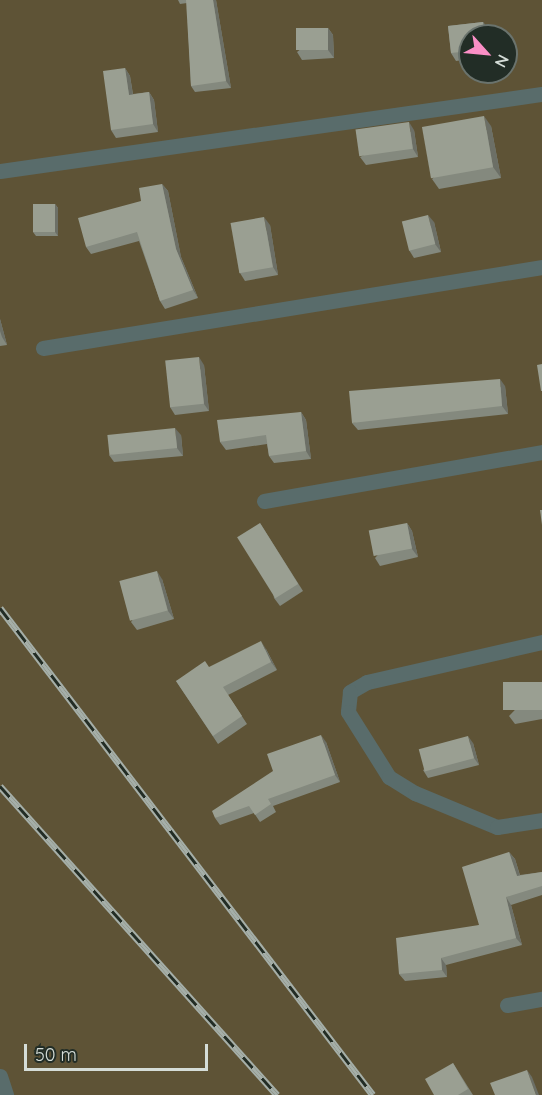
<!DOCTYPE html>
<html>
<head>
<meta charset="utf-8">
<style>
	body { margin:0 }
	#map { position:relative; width:542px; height:1095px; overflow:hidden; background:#2c3830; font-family:Quicksand,sans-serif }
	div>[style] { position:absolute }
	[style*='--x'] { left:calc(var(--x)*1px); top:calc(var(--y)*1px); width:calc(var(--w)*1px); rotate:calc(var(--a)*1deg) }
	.green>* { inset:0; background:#5e5336 }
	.minor>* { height:15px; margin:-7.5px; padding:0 7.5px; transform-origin:7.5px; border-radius:7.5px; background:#596c6b }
	.rail>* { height:7px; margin-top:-3.5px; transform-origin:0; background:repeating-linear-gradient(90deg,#222d26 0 14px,#a5afa9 0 28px); box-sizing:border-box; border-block:2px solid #a5afa9 }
	.wall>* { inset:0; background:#84897e }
	.shaded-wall>* { inset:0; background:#6c6f66 }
	.building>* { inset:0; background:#9a9f92; transform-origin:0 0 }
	span { translate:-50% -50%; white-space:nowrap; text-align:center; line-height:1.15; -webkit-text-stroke:6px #222d26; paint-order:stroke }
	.north { position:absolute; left:458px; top:24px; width:60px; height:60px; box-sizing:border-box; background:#222d26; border:2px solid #6a736d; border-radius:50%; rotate:117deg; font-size:16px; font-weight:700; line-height:24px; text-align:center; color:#d5ddd8 }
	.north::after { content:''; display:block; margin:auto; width:21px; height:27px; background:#fb8fc6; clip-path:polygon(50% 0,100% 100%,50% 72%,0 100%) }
	.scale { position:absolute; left:24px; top:1044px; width:184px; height:27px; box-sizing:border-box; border:3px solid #d5ddd8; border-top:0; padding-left:8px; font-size:18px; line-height:21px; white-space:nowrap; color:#d5ddd8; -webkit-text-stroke:4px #222d26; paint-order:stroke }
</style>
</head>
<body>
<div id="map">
	<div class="green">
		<div style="clip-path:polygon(evenodd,0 0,542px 0,542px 1095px,0 1095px,0 0,470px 36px,506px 36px,506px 72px,470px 72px,470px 36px)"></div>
	</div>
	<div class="minor">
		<div style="--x:0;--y:171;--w:547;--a:-8.09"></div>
		<div style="--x:43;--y:348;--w:506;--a:-9.22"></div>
		<div style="--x:264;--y:501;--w:282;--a:-10"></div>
		<div style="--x:542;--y:642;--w:180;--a:167.1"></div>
		<div style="--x:367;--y:682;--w:20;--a:150"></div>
		<div style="--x:350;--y:692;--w:20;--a:96"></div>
		<div style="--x:348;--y:712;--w:77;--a:57.8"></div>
		<div style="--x:389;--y:777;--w:31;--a:32"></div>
		<div style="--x:415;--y:793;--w:89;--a:22.5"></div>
		<div style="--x:497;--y:827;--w:46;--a:-8.8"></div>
		<div style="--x:507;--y:1005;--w:36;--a:-10"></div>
		<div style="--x:0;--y:1076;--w:20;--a:72"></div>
	</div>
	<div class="rail">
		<div style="--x:0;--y:608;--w:613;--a:52.55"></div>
		<div style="--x:0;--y:786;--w:415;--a:48.1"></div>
	</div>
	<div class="wall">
		<div style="clip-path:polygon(178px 0,216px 0,231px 88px,195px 92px,191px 86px,187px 3px,180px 4px)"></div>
		<div style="clip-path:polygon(483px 22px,489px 30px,489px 36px,470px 36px,470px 59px,456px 61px,451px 53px,448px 26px)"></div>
		<div style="clip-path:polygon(328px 28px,333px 35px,334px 58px,302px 60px,297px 52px)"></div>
		<div style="clip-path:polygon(125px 68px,130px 76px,133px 94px,149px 92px,154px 100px,158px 132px,116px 138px,111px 130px)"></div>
		<div style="clip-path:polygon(491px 126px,501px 178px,439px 189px,432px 179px)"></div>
		<div style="clip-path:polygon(414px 130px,418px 157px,366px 165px,360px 157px)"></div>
		<div style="clip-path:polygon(162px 184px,168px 191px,181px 257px,198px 298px,165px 309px,160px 301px,139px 241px,91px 254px,86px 247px)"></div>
		<div style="clip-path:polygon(55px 204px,58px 208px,58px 236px,36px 236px,33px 232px)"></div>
		<div style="clip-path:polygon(434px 222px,441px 252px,414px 258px,409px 250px)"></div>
		<div style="clip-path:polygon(270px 225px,278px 275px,245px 281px,240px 273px)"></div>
		<div style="clip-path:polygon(0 319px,7px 345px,0 346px)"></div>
		<div style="clip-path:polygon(204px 365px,209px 411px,175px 415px,170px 407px)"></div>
		<div style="clip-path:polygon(505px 386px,508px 414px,358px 430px,352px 423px)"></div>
		<div style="clip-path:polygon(301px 412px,306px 420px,311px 459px,274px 463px,269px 456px,267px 444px,226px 450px,220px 442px)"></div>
		<div style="clip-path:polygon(181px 435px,183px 456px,114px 462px,109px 455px)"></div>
		<div style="clip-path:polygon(260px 523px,303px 591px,280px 606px,274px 598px)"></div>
		<div style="clip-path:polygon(407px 523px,412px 531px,418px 557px,380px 566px,375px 558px)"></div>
		<div style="clip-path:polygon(162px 579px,174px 619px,137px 630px,131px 622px)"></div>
		<div style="clip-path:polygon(266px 649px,277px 670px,228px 695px,247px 724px,218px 744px,176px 681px)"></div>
		<div style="clip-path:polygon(542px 682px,542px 719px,515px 724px,509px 716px)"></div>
		<div style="clip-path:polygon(326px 742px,340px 782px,273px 806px,276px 812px,260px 822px,254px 813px,220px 825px,215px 818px)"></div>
		<div style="clip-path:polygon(473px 743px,479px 765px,428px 778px,423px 770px)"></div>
		<div style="clip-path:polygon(509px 852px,515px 859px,520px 875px,542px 872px,542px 895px,511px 905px,522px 945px,446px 965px,447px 977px,405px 981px,399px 974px,479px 925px)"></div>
		<div style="clip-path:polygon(453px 1063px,473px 1095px,434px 1095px)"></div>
	</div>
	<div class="shaded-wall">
		<div style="clip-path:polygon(213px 0,216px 0,231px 88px,226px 81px)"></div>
		<div style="clip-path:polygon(483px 22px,489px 30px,489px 36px,485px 36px)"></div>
		<div style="clip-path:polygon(328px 28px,333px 35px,334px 58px,328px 50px)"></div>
		<div style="clip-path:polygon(125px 68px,130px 76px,134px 102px,129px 95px)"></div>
		<div style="clip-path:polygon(149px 92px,154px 100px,158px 132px,153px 124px)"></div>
		<div style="clip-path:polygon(484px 116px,491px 126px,501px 178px,493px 167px)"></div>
		<div style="clip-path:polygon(409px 122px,414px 130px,418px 157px,413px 149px)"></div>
		<div style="clip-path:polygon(162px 184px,168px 191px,181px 257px,198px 298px,193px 290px,176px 249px)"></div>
		<div style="clip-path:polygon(55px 204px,58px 208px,58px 236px,55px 232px)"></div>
		<div style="clip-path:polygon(428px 215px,434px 222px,441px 252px,435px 244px)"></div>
		<div style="clip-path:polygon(264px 217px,270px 225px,278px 275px,273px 267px)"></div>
		<div style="clip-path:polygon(0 319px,7px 345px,2px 337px,0 331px)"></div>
		<div style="clip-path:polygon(199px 357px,204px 365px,209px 411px,204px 404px)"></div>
		<div style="clip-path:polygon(500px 379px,505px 386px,508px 414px,502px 406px)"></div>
		<div style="clip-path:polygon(301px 412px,306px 420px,311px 459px,306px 451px)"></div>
		<div style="clip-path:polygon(175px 428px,181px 435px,183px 456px,177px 448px)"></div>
		<div style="clip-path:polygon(407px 523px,412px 531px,418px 557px,412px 549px)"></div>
		<div style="clip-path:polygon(157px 571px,162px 579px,174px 619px,168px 611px)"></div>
		<div style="clip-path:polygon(261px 641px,266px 649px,277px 670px,271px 662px)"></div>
		<div style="clip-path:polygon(321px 735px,326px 742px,340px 782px,335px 775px)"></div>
		<div style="clip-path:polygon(468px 736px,473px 743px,479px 765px,474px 758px)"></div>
		<div style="clip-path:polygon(509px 852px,515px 859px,522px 883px,517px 876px)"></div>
		<div style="clip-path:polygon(506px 897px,511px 905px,522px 945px,516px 938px)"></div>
		<div style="clip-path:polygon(441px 958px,446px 965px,447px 977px,442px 970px)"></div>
		<div style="clip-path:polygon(527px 1070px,532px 1077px,539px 1095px,536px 1095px)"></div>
	</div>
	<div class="building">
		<div style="clip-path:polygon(186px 0,213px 0,226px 81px,191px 86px)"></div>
		<div style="clip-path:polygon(483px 22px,485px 36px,470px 36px,470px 51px,451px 53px,448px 26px)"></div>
		<div style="left:328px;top:28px;width:22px;height:32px;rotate:90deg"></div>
		<div style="clip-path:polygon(125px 68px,129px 95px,149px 92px,153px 124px,111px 130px,103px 71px)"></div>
		<div style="left:484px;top:116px;width:52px;height:63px;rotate:80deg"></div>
		<div style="left:409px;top:122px;width:27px;height:54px;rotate:82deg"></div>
		<div style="clip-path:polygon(162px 184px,176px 249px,193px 290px,160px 301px,137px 232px,86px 247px,78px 218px,141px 201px,139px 188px)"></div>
		<div style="left:33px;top:204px;width:22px;height:28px"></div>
		<div style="left:428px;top:215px;width:30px;height:27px;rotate:76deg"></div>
		<div style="left:264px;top:217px;width:51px;height:34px;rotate:80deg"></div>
		<div style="left:199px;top:357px;width:47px;height:34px;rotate:84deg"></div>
		<div style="clip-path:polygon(542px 364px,542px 391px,541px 391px,537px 365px)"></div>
		<div style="clip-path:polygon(500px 379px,502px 406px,352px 423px,349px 391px)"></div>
		<div style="clip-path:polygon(301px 412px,306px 451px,269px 456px,266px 435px,220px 442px,217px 420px)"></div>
		<div style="left:175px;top:428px;width:20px;height:68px;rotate:84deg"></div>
		<div style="clip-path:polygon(540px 510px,542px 510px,542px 525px)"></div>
		<div style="left:260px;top:523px;width:72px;height:27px;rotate:58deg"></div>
		<div style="left:407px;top:523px;width:26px;height:39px;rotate:79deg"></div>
		<div style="left:157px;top:571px;width:41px;height:39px;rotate:75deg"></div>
		<div style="clip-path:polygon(261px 641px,271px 662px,223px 687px,242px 716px,213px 736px,176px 681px,205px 661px,209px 667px)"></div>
		<div style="left:542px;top:682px;width:28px;height:39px;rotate:90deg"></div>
		<div style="clip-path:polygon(321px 735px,335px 775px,268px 799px,271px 804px,255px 815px,249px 806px,215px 818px,212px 811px,273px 771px,267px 754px)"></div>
		<div style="left:468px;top:736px;width:23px;height:51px;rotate:75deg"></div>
		<div style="clip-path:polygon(509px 852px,517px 876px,542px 872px,542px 886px,506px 897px,516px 938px,441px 958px,442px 970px,399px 974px,396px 938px,479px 925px,462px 867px)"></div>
		<div style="clip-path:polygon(453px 1063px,468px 1089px,458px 1095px,434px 1095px,425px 1079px)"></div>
		<div style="clip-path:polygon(527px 1070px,536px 1095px,495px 1095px,490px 1083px)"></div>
	</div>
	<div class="north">N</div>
	<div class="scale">50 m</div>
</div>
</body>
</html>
